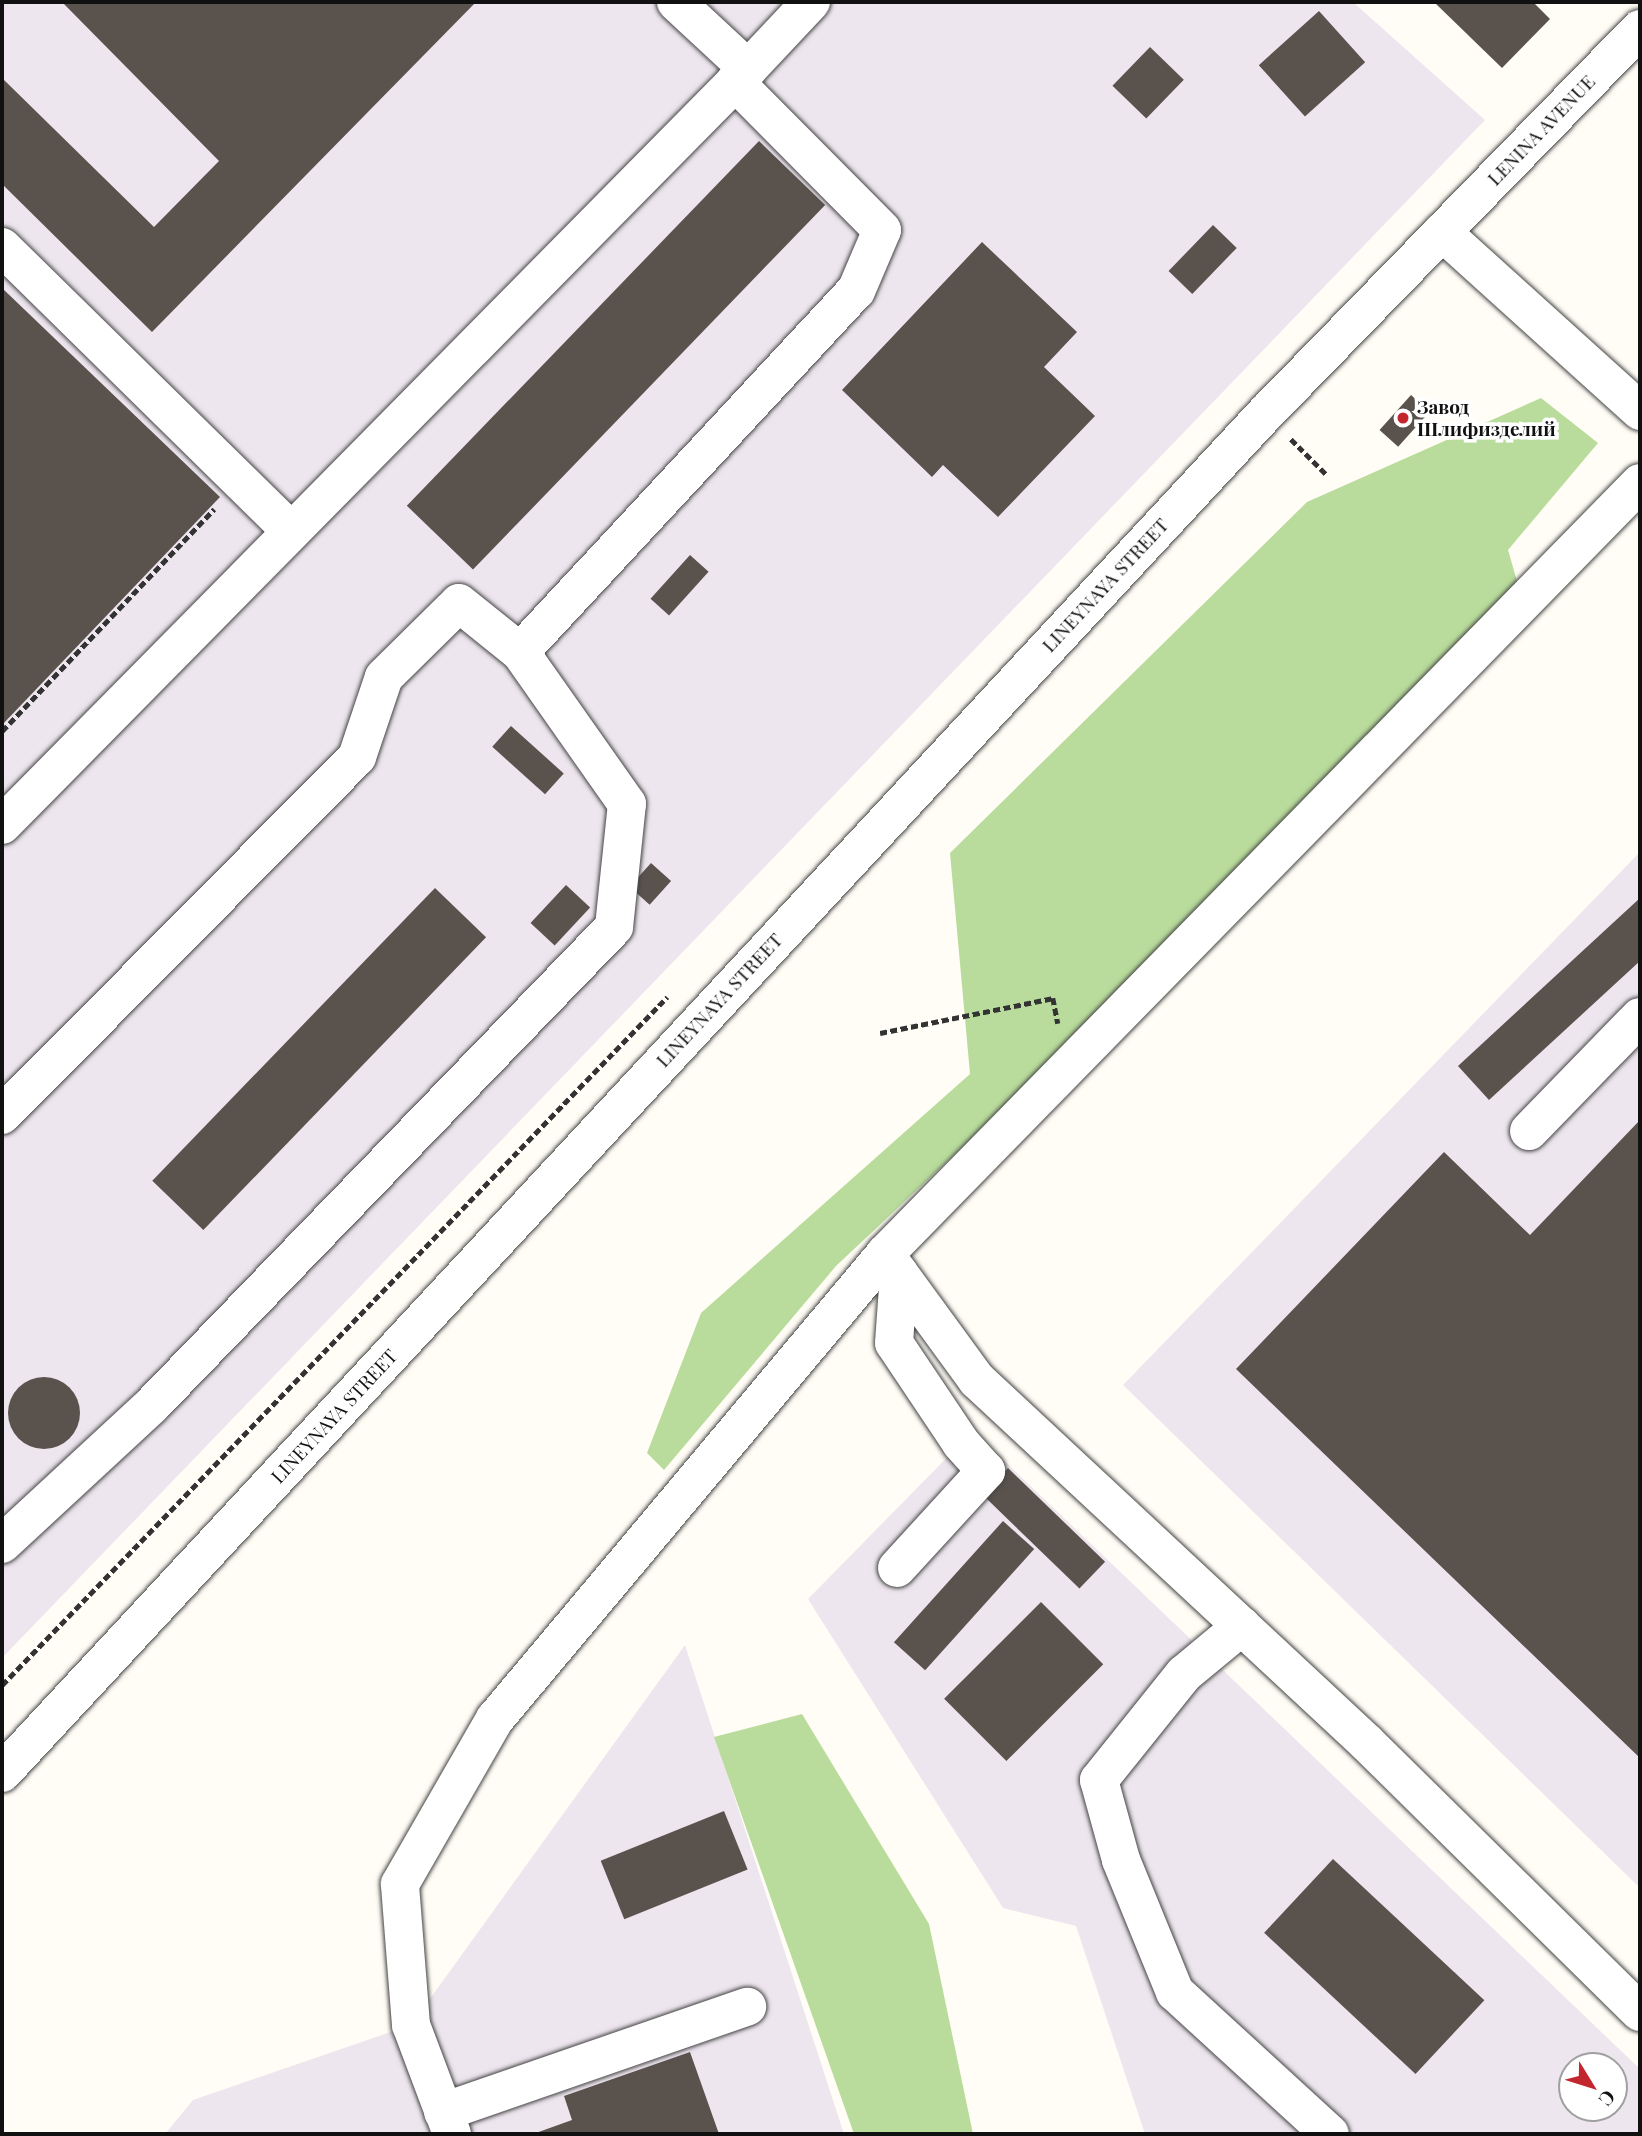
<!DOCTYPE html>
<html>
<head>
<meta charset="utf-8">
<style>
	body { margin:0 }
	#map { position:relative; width:1642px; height:2136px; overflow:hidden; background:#fffdf5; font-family:"Playfair Display",serif }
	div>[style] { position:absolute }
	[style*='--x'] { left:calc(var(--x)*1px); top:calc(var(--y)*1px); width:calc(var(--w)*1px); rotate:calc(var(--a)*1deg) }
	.industrial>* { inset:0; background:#eee6ef }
	.forest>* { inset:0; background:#b9dc9c }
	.building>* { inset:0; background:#5a524d; transform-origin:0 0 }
	.round { border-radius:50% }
	.path>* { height:4.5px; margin-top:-2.25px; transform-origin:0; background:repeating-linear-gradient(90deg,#333 0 7px,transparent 0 10.5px) }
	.roads { filter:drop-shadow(0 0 2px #444) drop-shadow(0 0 2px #444) }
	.minor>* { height:38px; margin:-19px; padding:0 19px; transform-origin:19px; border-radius:19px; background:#fff }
	.dots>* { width:19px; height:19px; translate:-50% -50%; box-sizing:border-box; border:4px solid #fff; border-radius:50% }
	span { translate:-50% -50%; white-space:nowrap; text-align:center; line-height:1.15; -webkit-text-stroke:7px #fff; paint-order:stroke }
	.street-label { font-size:19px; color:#111 }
	.poi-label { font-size:19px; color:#111; font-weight:700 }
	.left { translate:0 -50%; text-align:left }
	.frame { position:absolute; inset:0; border:4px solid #111; pointer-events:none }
	.north { position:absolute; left:1558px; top:2052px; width:70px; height:70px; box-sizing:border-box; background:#fff; border:2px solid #a0a0a0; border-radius:50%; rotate:128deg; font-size:19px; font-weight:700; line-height:28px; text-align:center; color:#111 }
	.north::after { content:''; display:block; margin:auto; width:24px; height:32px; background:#c4262e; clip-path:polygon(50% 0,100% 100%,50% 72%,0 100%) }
</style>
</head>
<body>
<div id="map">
	<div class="industrial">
		<div style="clip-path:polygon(2px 2px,1353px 2px,1485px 120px,2px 1658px)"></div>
		<div style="clip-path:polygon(1640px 852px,1640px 1888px,1123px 1385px)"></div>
		<div style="clip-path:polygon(evenodd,973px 1431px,1640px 2069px,1640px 2134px,1145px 2134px,1076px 1926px,1003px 1908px,808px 1599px,973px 1431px,1572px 2066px,1614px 2066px,1614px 2108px,1572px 2108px,1572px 2066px)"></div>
		<div style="clip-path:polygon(685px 1645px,844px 2134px,165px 2134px,193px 2100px,411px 2025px)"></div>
	</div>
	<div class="forest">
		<div style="clip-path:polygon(1541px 398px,1598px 443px,1508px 550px,1527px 616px,836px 1266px,664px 1470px,647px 1453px,701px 1313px,970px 1074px,950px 853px,1307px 502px)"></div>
		<div style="clip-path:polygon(802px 1714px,929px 1924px,973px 2134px,854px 2134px,714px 1737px)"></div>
	</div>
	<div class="building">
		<div style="clip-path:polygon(62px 2px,476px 2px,152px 332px,2px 184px,2px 78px,154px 227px,219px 161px)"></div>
		<div style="clip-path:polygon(1434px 2px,1533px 2px,1550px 19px,1502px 68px)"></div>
		<div style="left:1319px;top:11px;width:69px;height:81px;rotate:48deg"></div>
		<div style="left:1150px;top:47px;width:47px;height:54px;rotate:44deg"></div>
		<div style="left:759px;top:141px;width:92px;height:507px;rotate:44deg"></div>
		<div style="left:1213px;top:225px;width:33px;height:64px;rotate:44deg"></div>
		<div style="clip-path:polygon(982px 242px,1077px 332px,1044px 367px,1095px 416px,998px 517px,943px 465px,932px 477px,842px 390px)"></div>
		<div style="clip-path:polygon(2px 288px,220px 497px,2px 725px)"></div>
		<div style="left:1411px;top:395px;width:25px;height:47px;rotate:42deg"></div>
		<div style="left:690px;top:555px;width:25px;height:59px;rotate:42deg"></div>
		<div style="left:511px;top:726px;width:71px;height:28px;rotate:42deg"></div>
		<div style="left:651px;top:863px;width:27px;height:32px;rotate:42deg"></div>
		<div style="left:566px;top:885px;width:33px;height:52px;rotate:43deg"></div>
		<div style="left:435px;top:888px;width:71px;height:407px;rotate:44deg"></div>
		<div style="clip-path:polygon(1640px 898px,1640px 961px,1489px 1100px,1458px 1066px)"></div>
		<div style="clip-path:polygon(1640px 1120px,1640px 1758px,1236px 1369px,1444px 1152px,1530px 1235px)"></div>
		<div class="round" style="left:8px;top:1377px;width:72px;height:72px"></div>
		<div style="left:1008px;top:1468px;width:135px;height:37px;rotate:44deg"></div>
		<div style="left:1003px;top:1521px;width:42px;height:163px;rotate:42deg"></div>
		<div style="left:1041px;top:1602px;width:88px;height:137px;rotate:45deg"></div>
		<div style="left:724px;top:1811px;width:63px;height:133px;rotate:68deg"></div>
		<div style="left:1333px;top:1859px;width:207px;height:101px;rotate:43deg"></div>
		<div style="clip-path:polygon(690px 2052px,719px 2134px,533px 2134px,572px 2120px,564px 2096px)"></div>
	</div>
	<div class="path">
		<div style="--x:1291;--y:439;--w:51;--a:45"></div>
		<div style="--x:2;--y:731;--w:307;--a:-46.3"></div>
		<div style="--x:880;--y:1033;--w:177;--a:-11.4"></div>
		<div style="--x:1053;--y:998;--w:26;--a:79"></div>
		<div style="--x:2;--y:1685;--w:957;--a:-45.97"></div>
	</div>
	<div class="roads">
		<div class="minor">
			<div style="--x:676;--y:2;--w:98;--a:42.9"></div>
			<div style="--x:1442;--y:232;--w:267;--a:42.1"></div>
			<div style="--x:2;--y:247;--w:405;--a:44.5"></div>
			<div style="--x:1640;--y:483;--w:1079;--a:134.4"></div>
			<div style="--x:885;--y:1254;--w:156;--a:53.9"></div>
			<div style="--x:977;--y:1380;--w:533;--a:42.95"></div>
			<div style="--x:1367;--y:1743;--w:383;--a:44.6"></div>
			<div style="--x:2;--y:825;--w:1062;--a:-45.38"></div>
			<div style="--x:748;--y:69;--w:92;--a:-46.8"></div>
			<div style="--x:2;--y:1115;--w:504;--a:-45.24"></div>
			<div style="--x:357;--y:757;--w:84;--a:-71.4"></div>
			<div style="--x:384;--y:677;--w:105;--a:-44.6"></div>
			<div style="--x:459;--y:603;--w:78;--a:38.8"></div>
			<div style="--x:520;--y:652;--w:493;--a:-47.1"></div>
			<div style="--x:856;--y:291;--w:66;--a:-66.9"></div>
			<div style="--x:882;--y:230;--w:209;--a:-134.8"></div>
			<div style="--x:1529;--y:1131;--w:159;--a:-45.8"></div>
			<div style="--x:2;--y:1544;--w:203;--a:-42.8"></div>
			<div style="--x:151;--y:1406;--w:666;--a:-45.97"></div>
			<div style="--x:614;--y:927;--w:124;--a:-84"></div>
			<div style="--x:627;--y:804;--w:186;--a:-125.1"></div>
			<div style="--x:897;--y:1568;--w:132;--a:-47.5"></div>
			<div style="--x:986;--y:1471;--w:38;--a:-132"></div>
			<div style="--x:961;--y:1443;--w:120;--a:-123.8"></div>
			<div style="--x:894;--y:1343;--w:70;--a:-85.9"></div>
			<div style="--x:1242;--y:1626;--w:75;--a:140.4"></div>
			<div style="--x:1184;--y:1674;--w:136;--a:128.7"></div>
			<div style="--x:1099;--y:1780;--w:83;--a:74.6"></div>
			<div style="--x:1121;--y:1860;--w:143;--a:67.8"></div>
			<div style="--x:1175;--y:1992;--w:210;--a:42.5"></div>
			<div style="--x:2;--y:1773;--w:1857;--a:-47.1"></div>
			<div style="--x:1266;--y:413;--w:536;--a:-45.76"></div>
			<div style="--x:443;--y:2112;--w:322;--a:-19.1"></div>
			<div style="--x:452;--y:2134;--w:116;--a:-110.6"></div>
			<div style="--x:411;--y:2025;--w:141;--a:-94.5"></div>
			<div style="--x:400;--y:1884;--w:190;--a:-60.1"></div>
			<div style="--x:495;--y:1719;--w:607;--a:-50.01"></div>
		</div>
	</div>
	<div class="dots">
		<div style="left:1403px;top:418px;background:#c4262e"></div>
	</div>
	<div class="street-label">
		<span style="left:1541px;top:130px;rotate:-46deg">LENINA AVENUE</span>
		<span style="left:1105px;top:585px;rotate:-47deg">LINEYNAYA STREET</span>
		<span style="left:719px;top:1000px;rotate:-47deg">LINEYNAYA STREET</span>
		<span style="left:334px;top:1416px;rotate:-47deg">LINEYNAYA STREET</span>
	</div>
	<div class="poi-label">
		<span class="left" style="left:1417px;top:418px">Завод<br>Шлифизделий</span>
	</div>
	<div class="frame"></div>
	<div class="north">С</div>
</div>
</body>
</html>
